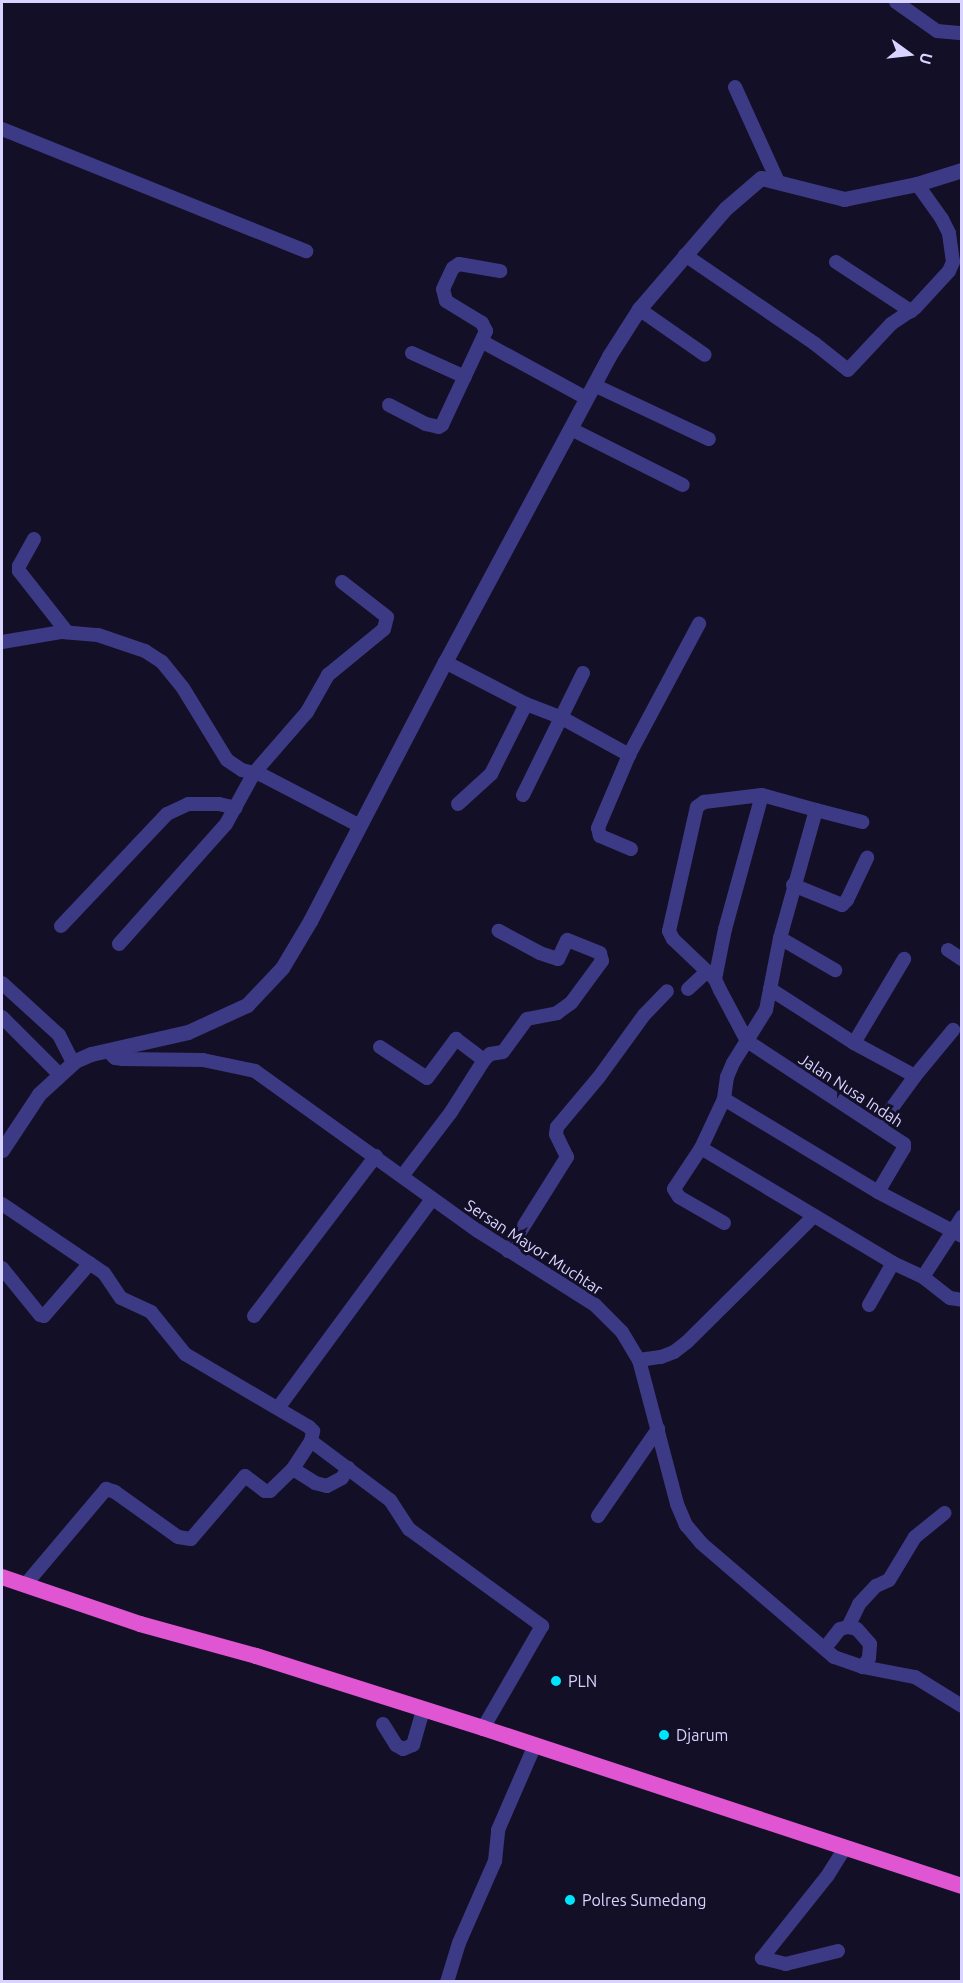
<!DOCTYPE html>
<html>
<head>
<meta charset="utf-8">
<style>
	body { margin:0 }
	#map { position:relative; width:963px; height:1983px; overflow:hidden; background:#130f26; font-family:Ubuntu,sans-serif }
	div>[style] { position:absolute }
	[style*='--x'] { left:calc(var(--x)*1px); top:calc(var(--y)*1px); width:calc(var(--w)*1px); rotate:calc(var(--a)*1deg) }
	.minor>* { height:14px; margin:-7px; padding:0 7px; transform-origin:7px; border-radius:7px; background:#3d3a85 }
	.tertiary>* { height:15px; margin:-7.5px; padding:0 7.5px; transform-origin:7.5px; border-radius:7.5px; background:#3d3a85 }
	.trunk>* { height:16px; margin:-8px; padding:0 8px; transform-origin:8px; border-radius:8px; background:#e055d1 }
	.dots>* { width:16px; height:16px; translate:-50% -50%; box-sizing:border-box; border:3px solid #130f26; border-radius:50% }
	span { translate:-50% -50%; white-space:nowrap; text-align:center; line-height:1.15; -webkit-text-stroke:6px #130f26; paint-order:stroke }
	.street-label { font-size:16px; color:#d9d4ff }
	.poi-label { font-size:16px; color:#d9d4ff }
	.left { translate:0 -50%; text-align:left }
	.frame { position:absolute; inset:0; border:3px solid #d9d4ff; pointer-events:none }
	.north { position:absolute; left:879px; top:24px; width:60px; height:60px; -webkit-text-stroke:4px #130f26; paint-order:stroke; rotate:105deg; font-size:16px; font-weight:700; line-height:24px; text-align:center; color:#d9d4ff }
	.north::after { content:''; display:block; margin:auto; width:21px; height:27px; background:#d9d4ff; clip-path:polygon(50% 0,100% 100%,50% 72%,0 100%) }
</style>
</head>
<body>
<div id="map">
	<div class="minor">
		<div style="--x:896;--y:2;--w:50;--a:35.3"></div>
		<div style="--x:937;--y:31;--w:25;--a:5"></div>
		<div style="--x:735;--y:87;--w:104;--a:65.6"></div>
		<div style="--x:2;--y:129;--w:328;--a:21.9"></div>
		<div style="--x:685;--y:255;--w:156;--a:34.3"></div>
		<div style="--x:814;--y:343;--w:43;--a:38.5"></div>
		<div style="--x:848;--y:370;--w:63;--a:-46.9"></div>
		<div style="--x:891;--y:324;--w:29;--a:-34"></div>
		<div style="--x:915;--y:308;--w:50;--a:-47.4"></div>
		<div style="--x:949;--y:271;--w:10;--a:-66"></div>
		<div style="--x:953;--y:262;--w:29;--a:-98"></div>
		<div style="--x:949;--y:233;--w:16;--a:-117"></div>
		<div style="--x:942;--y:219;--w:43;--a:-125.5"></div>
		<div style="--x:836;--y:262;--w:90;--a:33.2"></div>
		<div style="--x:639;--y:309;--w:80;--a:34.9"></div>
		<div style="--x:483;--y:342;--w:117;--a:28.5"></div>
		<div style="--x:412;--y:353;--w:58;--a:24.4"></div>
		<div style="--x:594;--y:385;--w:127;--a:25.2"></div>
		<div style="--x:389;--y:405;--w:42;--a:27.2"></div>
		<div style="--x:426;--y:424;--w:13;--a:13"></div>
		<div style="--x:439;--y:427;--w:4;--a:-34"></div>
		<div style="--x:442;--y:425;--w:104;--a:-64.9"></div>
		<div style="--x:486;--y:331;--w:9;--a:-117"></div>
		<div style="--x:482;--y:323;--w:42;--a:-148.6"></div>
		<div style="--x:446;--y:301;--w:12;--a:-104"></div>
		<div style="--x:443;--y:289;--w:23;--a:-65"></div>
		<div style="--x:453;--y:268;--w:7;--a:-34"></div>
		<div style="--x:459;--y:264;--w:42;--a:9.7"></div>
		<div style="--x:571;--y:429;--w:125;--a:26.6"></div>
		<div style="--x:34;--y:539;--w:31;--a:119"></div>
		<div style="--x:19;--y:566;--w:5;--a:90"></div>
		<div style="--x:19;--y:571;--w:78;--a:51.8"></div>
		<div style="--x:2;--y:642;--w:61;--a:-9.5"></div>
		<div style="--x:62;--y:632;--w:36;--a:5"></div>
		<div style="--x:98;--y:635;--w:50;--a:18.8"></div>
		<div style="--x:145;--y:651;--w:20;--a:33"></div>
		<div style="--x:162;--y:662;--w:33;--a:51"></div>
		<div style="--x:183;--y:688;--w:84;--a:58.6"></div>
		<div style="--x:227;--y:760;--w:18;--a:34"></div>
		<div style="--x:242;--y:770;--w:21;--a:14"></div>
		<div style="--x:262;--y:775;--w:110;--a:27.5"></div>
		<div style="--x:445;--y:662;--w:91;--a:27.4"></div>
		<div style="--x:526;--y:704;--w:39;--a:21"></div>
		<div style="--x:562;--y:718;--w:77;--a:28.9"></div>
		<div style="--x:523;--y:795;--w:136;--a:-63.8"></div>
		<div style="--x:762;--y:795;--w:139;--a:105.4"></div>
		<div style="--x:725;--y:929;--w:51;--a:101.3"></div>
		<div style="--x:715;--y:979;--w:12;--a:66"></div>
		<div style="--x:720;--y:990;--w:58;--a:62.1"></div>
		<div style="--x:747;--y:1041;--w:188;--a:33.3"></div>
		<div style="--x:904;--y:1144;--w:4;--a:90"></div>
		<div style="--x:904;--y:1148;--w:51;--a:120.6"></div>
		<div style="--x:878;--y:1192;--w:95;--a:27.6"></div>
		<div style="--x:458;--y:804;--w:45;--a:-42.3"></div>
		<div style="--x:491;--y:774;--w:78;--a:-63.4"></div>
		<div style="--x:816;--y:810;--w:48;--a:14.6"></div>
		<div style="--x:631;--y:849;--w:34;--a:-157"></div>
		<div style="--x:600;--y:836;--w:8;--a:-104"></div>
		<div style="--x:598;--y:828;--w:79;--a:-67"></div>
		<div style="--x:629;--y:755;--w:149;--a:-61.9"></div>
		<div style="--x:793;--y:885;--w:53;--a:22.2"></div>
		<div style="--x:842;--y:905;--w:7;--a:-45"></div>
		<div style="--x:847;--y:900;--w:47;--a:-64.5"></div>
		<div style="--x:61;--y:926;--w:154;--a:-46.6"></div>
		<div style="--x:167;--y:814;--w:23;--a:-25"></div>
		<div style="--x:188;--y:804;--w:31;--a:0"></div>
		<div style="--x:219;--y:804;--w:17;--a:13"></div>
		<div style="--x:780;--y:938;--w:64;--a:30.2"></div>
		<div style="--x:119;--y:944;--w:161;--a:-48.3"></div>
		<div style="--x:226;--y:824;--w:58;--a:-61.2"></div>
		<div style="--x:254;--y:773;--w:81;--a:-49"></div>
		<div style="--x:307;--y:712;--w:43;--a:-60.4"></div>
		<div style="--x:328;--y:675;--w:72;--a:-39.4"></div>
		<div style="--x:384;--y:629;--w:12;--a:-76"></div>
		<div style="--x:387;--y:617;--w:57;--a:-142.1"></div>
		<div style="--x:948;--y:950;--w:17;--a:33"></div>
		<div style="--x:715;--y:979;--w:58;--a:-136.4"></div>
		<div style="--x:673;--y:939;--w:9;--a:-117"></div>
		<div style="--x:669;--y:931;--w:127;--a:-77.3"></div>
		<div style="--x:697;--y:807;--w:9;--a:-36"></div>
		<div style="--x:704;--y:802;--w:58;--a:-6.9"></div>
		<div style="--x:762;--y:795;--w:56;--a:15.5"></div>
		<div style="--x:816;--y:810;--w:133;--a:105.7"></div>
		<div style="--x:780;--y:938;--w:73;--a:101"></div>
		<div style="--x:766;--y:1010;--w:62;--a:121.9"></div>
		<div style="--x:733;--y:1063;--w:15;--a:113"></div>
		<div style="--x:727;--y:1077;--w:22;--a:98"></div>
		<div style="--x:724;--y:1099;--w:54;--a:115.1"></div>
		<div style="--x:701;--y:1148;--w:224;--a:30.9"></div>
		<div style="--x:893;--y:1263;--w:33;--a:25"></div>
		<div style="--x:923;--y:1277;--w:34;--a:38"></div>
		<div style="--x:950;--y:1298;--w:12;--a:9"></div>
		<div style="--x:2;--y:983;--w:77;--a:42.4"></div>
		<div style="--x:59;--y:1035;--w:31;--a:63"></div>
		<div style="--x:688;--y:989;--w:26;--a:-43"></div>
		<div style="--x:770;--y:989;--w:100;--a:32.7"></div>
		<div style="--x:854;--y:1043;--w:69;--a:28.4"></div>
		<div style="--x:2;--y:1017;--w:81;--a:45"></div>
		<div style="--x:854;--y:1043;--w:98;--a:-59.2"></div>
		<div style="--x:380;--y:1047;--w:56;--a:33.4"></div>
		<div style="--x:427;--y:1078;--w:49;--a:-53.4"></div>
		<div style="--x:456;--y:1039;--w:35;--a:37"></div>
		<div style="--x:108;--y:1051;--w:10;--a:45"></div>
		<div style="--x:115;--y:1058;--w:8;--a:7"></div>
		<div style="--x:123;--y:1059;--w:80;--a:0.7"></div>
		<div style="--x:203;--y:1060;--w:53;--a:11.9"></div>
		<div style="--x:255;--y:1071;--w:274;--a:35.7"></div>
		<div style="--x:478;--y:1231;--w:138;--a:32.3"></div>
		<div style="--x:595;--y:1305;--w:38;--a:45"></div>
		<div style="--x:622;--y:1332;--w:33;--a:59"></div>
		<div style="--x:639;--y:1360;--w:149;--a:75.2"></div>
		<div style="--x:677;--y:1504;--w:23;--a:67"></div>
		<div style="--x:686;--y:1525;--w:23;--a:50"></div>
		<div style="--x:701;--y:1543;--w:175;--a:40.6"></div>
		<div style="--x:834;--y:1657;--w:31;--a:19"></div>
		<div style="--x:863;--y:1667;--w:53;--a:10.9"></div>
		<div style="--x:915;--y:1677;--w:55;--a:31.7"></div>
		<div style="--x:724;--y:1099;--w:180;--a:31.1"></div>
		<div style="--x:878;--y:1127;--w:63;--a:-54"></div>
		<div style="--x:915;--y:1076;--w:60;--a:-50.4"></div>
		<div style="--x:701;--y:1148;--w:49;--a:123.4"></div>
		<div style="--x:674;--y:1189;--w:9;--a:58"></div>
		<div style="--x:679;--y:1197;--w:52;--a:30"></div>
		<div style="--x:403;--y:1175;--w:79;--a:-52.7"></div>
		<div style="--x:451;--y:1112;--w:62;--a:-57.6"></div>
		<div style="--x:484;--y:1060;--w:8;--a:-45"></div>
		<div style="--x:490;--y:1054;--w:13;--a:-9"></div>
		<div style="--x:503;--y:1052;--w:41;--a:-54"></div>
		<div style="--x:527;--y:1019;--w:31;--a:-11"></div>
		<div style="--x:557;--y:1013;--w:17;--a:-36"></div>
		<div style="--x:571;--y:1003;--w:52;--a:-53.6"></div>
		<div style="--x:602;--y:961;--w:8;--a:-104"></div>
		<div style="--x:600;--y:953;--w:35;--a:-158"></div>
		<div style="--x:567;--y:940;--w:21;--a:115"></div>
		<div style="--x:558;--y:959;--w:19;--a:-162"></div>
		<div style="--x:540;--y:953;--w:47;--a:-151.8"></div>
		<div style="--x:2;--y:1204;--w:123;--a:34.1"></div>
		<div style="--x:104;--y:1273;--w:30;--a:56"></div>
		<div style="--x:121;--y:1298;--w:33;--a:25"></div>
		<div style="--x:151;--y:1312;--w:54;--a:51"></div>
		<div style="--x:185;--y:1354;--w:144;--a:30.5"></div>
		<div style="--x:309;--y:1427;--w:6;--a:45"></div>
		<div style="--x:313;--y:1431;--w:10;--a:101"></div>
		<div style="--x:311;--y:1441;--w:33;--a:123"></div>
		<div style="--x:508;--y:1251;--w:111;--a:-57.9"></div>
		<div style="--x:567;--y:1157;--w:25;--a:-116"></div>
		<div style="--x:556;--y:1134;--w:7;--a:-82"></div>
		<div style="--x:557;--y:1127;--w:65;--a:-50"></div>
		<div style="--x:599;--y:1077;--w:77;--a:-54"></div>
		<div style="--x:644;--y:1015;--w:33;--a:-46"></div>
		<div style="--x:2;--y:1268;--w:60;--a:51"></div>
		<div style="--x:40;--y:1315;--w:4;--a:14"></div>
		<div style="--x:44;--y:1316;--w:70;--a:-49"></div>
		<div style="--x:923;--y:1277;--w:72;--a:-57"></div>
		<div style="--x:869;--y:1305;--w:48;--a:-60.3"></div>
		<div style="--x:254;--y:1316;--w:201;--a:-52.7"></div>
		<div style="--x:639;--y:1360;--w:22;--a:-8"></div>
		<div style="--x:661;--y:1357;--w:14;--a:-21"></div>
		<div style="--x:674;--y:1352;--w:16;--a:-38"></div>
		<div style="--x:687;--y:1342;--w:179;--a:-44.8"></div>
		<div style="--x:278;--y:1408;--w:260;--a:-53.6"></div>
		<div style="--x:311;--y:1441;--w:99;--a:36.8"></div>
		<div style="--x:390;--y:1500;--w:35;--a:57"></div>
		<div style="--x:409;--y:1529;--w:165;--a:36.1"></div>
		<div style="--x:542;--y:1626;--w:118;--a:120"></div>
		<div style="--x:598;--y:1516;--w:106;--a:-55.4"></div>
		<div style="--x:25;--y:1585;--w:126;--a:-49.8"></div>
		<div style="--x:106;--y:1489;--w:9;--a:18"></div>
		<div style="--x:115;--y:1492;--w:77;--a:35.5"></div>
		<div style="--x:178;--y:1537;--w:13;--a:9"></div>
		<div style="--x:191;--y:1539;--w:83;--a:-49.4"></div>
		<div style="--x:245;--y:1476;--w:25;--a:37"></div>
		<div style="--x:265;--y:1491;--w:5;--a:0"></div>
		<div style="--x:270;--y:1491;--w:32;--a:-44"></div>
		<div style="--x:293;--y:1469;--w:26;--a:32"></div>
		<div style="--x:315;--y:1483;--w:12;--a:14"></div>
		<div style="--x:327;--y:1486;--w:17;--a:-28"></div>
		<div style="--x:342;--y:1478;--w:12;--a:-59"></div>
		<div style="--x:848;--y:1627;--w:9;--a:13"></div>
		<div style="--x:857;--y:1629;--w:20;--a:49"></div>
		<div style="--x:870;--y:1644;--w:14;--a:94"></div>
		<div style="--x:869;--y:1658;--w:11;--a:124"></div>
		<div style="--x:825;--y:1648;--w:24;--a:-52"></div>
		<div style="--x:840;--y:1629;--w:8;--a:-14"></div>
		<div style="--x:848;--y:1627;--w:25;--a:-64"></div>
		<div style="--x:859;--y:1604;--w:25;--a:-47"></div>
		<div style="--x:876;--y:1586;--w:14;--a:-25"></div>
		<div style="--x:889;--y:1580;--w:50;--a:-58.8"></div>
		<div style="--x:915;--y:1537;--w:38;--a:-39"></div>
		<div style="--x:383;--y:1724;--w:25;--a:58"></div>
		<div style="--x:396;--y:1745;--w:8;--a:30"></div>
		<div style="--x:403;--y:1749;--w:11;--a:-22"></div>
		<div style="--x:413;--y:1745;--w:36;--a:-74"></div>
		<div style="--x:838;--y:1951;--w:54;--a:166"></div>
		<div style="--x:786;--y:1964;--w:25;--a:-166"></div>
		<div style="--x:762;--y:1958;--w:106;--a:-51.5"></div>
		<div style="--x:828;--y:1875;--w:32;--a:-58"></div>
		<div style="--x:447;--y:1982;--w:41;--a:-72.9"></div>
		<div style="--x:459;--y:1943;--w:90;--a:-66.3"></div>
		<div style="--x:495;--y:1861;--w:31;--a:-84"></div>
		<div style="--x:498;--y:1830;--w:93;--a:-66.5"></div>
	</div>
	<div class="tertiary">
		<div style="--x:2;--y:1150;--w:67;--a:-56.5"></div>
		<div style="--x:39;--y:1094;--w:49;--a:-42.5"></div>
		<div style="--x:75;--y:1061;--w:17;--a:-24"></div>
		<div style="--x:91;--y:1054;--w:99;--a:-12.8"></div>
		<div style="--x:188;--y:1032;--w:65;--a:-24.6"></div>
		<div style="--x:247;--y:1005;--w:51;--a:-46.6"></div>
		<div style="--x:282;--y:968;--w:55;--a:-59.2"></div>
		<div style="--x:310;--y:921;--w:292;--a:-62.5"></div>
		<div style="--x:445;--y:662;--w:347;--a:-61.8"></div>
		<div style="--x:609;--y:356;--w:56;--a:-57.4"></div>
		<div style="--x:639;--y:309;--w:133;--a:-49.3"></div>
		<div style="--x:726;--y:208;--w:46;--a:-40.6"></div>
		<div style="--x:761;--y:178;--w:86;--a:14.2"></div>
		<div style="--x:844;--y:199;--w:75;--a:-11.6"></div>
		<div style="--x:917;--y:184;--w:47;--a:-17.3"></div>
	</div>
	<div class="trunk">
		<div style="--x:2;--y:1577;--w:146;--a:18.8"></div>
		<div style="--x:140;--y:1624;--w:120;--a:15.4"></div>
		<div style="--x:256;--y:1656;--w:238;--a:17.6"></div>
		<div style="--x:483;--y:1728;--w:504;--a:18.26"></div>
	</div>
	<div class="dots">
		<div style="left:556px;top:1681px;background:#00e5ff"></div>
		<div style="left:664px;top:1735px;background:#00e5ff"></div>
		<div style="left:570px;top:1900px;background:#00e5ff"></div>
	</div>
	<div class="street-label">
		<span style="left:851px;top:1090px;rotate:33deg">Jalan Nusa Indah</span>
		<span style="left:534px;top:1247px;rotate:33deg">Sersan Mayor Muchtar</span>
	</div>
	<div class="poi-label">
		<span class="left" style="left:568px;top:1681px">PLN</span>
		<span class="left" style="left:676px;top:1735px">Djarum</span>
		<span class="left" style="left:582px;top:1900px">Polres Sumedang</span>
	</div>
	<div class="frame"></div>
	<div class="north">U</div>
</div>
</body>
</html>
